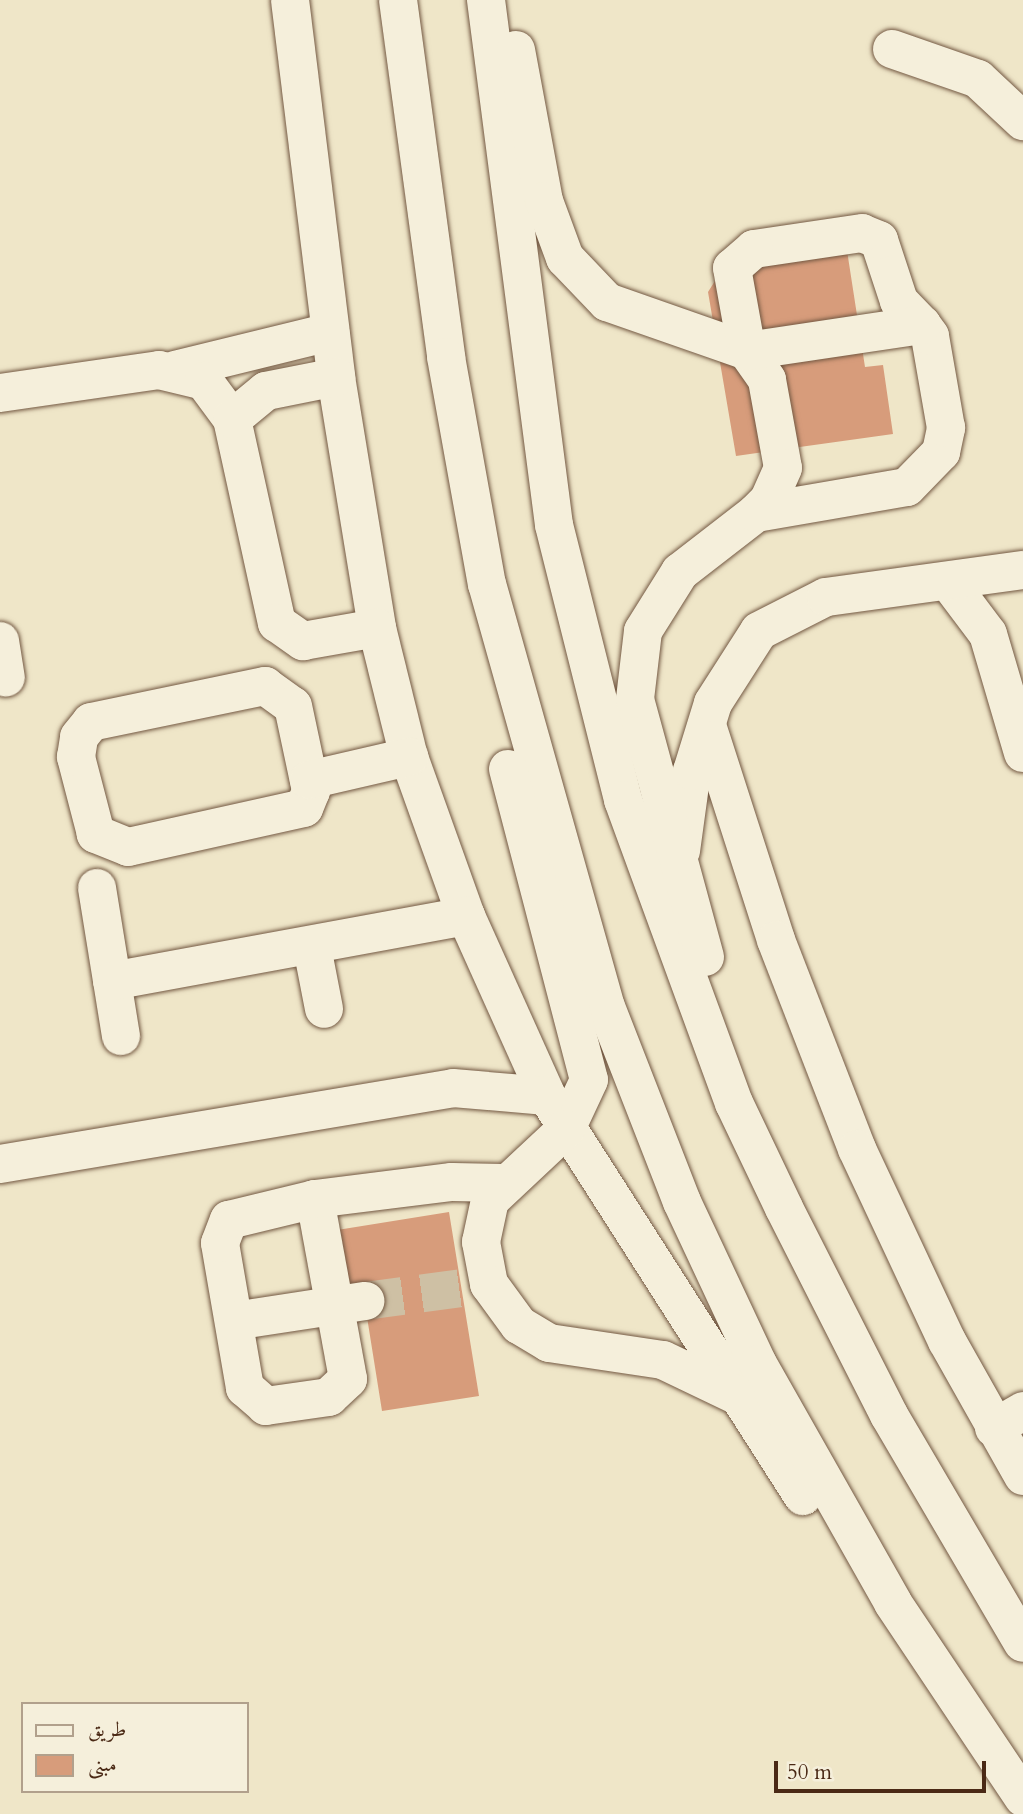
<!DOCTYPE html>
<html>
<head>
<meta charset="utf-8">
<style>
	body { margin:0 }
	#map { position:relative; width:1023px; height:1814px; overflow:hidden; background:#efe6c8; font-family:Cardo,Amiri,serif }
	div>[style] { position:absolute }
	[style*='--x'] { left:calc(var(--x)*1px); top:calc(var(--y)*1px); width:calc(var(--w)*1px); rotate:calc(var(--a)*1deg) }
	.building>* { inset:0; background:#d79c7b }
	.minor-tunnel>* { height:38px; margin-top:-19px; transform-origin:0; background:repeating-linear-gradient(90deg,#cec0a4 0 38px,transparent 0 57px) }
	.roads { filter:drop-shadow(0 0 2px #735842) drop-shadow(0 0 2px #735842) }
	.minor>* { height:38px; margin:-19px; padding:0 19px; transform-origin:19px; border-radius:19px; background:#f5efdb }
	span { translate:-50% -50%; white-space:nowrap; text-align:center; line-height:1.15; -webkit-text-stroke:5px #f5efdb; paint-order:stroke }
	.legend { position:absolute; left:21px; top:1702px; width:228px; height:91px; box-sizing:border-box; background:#f5efdb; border:2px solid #b1a08c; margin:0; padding:9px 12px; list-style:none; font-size:21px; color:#4a2915 }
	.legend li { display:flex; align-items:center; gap:14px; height:35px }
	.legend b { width:35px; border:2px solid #b1a08c }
	.scale { position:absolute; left:774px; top:1761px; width:212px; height:32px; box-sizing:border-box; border:4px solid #4a2915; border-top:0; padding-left:9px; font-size:21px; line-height:24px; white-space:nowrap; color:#4a2915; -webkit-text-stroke:5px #f5efdb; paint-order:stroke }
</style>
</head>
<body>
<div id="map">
	<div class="building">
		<div style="clip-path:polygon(846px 244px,865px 367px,883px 365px,893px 434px,736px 456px,708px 292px,725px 265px)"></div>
		<div style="clip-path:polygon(449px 1212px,479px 1396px,382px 1411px,363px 1292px,342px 1296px,331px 1231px)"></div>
	</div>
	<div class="minor-tunnel">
		<div style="--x:365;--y:1301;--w:98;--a:-7.6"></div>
	</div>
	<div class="roads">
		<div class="minor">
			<div style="--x:290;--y:0;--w:380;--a:83"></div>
			<div style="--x:336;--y:377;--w:254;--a:80.7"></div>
			<div style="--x:377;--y:628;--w:133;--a:76.1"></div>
			<div style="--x:409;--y:757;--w:169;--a:70.3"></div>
			<div style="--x:466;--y:916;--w:197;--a:65.8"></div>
			<div style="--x:547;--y:1096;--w:475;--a:57.4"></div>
			<div style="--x:398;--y:0;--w:360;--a:82.3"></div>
			<div style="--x:446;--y:357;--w:231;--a:79.8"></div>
			<div style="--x:487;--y:584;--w:439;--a:74.3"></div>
			<div style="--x:606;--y:1007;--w:209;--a:68.7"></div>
			<div style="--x:682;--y:1202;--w:179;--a:64.9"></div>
			<div style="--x:758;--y:1364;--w:274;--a:60.5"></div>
			<div style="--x:893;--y:1603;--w:234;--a:56.2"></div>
			<div style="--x:486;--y:0;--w:529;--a:82.62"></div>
			<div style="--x:554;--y:525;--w:284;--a:75.9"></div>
			<div style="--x:623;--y:800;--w:323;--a:69.9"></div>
			<div style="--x:734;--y:1103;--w:116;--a:64.5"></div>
			<div style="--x:784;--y:1208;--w:232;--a:63.1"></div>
			<div style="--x:889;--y:1415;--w:264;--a:59.6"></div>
			<div style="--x:892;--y:49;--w:91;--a:19.2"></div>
			<div style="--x:978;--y:79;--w:62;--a:43"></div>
			<div style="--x:516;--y:50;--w:154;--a:79.5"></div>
			<div style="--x:544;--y:201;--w:61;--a:69.8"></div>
			<div style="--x:565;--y:258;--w:61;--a:46.3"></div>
			<div style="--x:607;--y:302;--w:148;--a:19.3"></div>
			<div style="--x:747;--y:351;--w:35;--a:55"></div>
			<div style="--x:767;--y:380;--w:89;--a:79.7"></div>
			<div style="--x:783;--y:468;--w:35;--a:114"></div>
			<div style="--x:769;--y:500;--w:18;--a:135"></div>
			<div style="--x:175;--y:370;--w:160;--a:-13.8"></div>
			<div style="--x:0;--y:393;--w:161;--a:-8.2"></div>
			<div style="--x:159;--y:370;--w:46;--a:13.7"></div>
			<div style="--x:204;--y:381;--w:47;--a:53.6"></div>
			<div style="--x:232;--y:419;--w:209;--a:77.6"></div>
			<div style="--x:277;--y:623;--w:32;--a:35"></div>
			<div style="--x:303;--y:641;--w:75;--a:-10"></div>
			<div style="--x:232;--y:419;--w:44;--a:-39.5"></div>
			<div style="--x:266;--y:391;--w:71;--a:-11.3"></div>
			<div style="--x:948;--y:581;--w:66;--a:53"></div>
			<div style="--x:988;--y:634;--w:124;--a:73.6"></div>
			<div style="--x:0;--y:641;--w:37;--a:81"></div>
			<div style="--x:265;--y:686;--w:34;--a:36"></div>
			<div style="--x:293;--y:706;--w:87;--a:78"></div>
			<div style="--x:311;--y:791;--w:18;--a:112"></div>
			<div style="--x:304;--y:808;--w:180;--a:167.5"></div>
			<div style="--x:128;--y:847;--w:35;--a:-158"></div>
			<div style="--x:96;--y:834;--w:80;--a:-104.6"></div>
			<div style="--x:76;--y:757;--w:20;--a:-81"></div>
			<div style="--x:79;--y:737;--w:19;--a:-51"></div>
			<div style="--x:91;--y:722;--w:178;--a:-11.7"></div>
			<div style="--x:707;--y:725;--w:226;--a:72.2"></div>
			<div style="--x:776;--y:940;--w:224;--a:68.8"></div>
			<div style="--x:857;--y:1149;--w:212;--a:64.9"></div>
			<div style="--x:947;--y:1341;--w:155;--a:60.6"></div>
			<div style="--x:508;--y:769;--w:321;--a:75.4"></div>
			<div style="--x:589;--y:1080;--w:54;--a:115.1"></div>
			<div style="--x:566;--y:1129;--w:104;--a:136.9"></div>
			<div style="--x:490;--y:1200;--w:43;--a:102.1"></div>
			<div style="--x:481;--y:1242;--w:43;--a:79.2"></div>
			<div style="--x:489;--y:1284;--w:51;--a:53.8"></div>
			<div style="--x:519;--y:1325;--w:35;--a:31"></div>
			<div style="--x:549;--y:1343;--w:115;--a:8.5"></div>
			<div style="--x:663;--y:1360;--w:81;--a:25.6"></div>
			<div style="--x:309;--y:780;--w:103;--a:-13"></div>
			<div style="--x:681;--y:851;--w:81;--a:-82.2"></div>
			<div style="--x:692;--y:771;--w:71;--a:-72.8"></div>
			<div style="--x:713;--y:703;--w:85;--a:-57.4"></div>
			<div style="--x:759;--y:631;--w:75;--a:-26.9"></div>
			<div style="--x:826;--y:597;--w:199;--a:-7.8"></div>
			<div style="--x:97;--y:888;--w:150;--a:80.8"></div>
			<div style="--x:312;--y:947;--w:63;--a:79"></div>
			<div style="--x:705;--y:957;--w:267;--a:-105.2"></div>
			<div style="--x:635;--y:699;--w:68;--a:-83.3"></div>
			<div style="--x:643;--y:631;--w:70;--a:-57.9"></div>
			<div style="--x:680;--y:572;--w:96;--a:-37.8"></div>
			<div style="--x:756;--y:513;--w:153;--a:-9.8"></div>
			<div style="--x:907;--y:487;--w:49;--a:-45.8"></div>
			<div style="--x:941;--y:452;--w:25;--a:-78"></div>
			<div style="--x:946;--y:428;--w:93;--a:-99.9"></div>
			<div style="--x:930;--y:336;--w:14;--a:-126"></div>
			<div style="--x:922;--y:325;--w:33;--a:-134"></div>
			<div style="--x:899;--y:301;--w:64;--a:-108.2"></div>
			<div style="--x:879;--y:240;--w:18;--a:-158"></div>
			<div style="--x:862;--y:233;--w:109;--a:171.6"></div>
			<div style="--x:754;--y:249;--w:29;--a:139"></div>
			<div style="--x:732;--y:268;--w:84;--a:79.8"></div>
			<div style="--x:747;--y:351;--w:177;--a:-8.5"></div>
			<div style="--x:112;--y:981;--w:360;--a:-10.4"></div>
			<div style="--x:0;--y:1164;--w:459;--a:-9.5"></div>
			<div style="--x:453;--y:1088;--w:94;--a:4.9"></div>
			<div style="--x:315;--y:1199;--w:183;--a:79.6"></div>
			<div style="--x:348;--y:1379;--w:26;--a:137"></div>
			<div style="--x:329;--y:1397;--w:64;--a:171.9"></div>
			<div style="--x:266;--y:1406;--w:28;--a:-139"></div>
			<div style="--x:245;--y:1388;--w:147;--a:-99.8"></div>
			<div style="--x:220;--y:1243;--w:25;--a:-69"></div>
			<div style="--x:229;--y:1220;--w:89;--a:-13.7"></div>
			<div style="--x:315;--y:1199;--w:138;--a:-7.1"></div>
			<div style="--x:452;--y:1182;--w:51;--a:1.1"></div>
			<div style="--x:234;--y:1321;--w:133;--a:-8.7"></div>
			<div style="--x:994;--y:1428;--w:34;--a:-30"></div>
		</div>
	</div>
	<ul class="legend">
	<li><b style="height:9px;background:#f5efdb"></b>طريق</li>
	<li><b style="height:19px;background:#d79c7b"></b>مبنى</li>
	</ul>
	<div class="scale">50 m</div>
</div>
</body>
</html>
